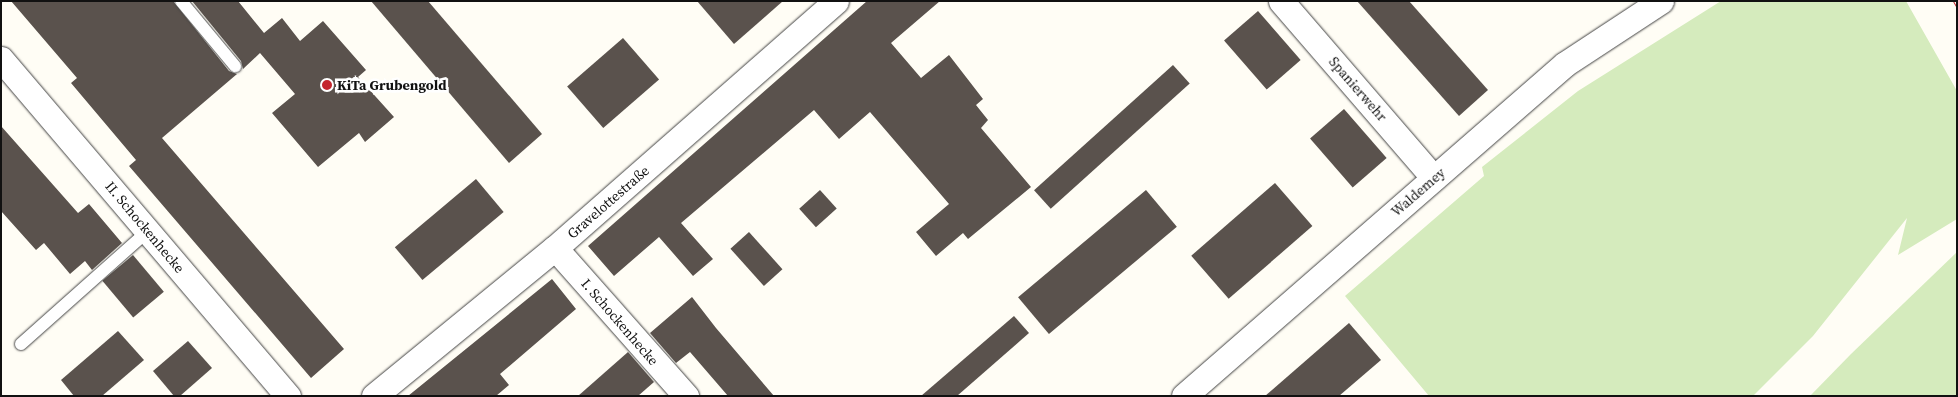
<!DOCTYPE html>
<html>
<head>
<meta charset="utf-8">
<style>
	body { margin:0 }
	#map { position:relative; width:1958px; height:397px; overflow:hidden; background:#fffdf5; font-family:"Source Serif 4",serif }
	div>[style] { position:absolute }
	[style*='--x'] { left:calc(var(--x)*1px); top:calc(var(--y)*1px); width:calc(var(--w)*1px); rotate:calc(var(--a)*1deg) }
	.green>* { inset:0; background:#d5ebbd }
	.building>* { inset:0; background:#5a524d; transform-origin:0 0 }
	.roads { filter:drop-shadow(0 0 1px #444) drop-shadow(0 0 1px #444) }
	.service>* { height:12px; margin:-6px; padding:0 6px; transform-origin:6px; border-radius:6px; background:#fff }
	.minor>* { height:25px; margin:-12.5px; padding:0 12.5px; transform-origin:12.5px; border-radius:12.5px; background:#fff }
	.tram>* { height:1px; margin:-0.5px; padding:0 0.5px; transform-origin:0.5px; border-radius:0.5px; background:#c4262e }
	.dots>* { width:14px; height:14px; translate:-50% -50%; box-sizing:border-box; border:2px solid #fff; border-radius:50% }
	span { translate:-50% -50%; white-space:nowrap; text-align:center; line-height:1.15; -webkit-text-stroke:5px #fff; paint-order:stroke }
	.poi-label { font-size:14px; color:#111; font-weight:700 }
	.left { translate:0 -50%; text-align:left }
	.street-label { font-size:14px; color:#111 }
	.frame { position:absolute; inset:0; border:2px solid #111; pointer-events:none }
</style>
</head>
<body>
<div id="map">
	<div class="green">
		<div style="clip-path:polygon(1721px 1px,1906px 1px,1957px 91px,1957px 219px,1898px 255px,1907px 218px,1813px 336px,1753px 396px,1429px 396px,1345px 296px,1484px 176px,1482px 167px,1578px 91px)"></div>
		<div style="clip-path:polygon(1957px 252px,1957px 396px,1810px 396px,1851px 354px)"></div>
	</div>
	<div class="building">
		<div style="clip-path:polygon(11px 1px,173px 1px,229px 71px,237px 74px,162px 138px,344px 349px,311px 378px,129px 166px,136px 160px,71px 83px,77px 78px)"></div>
		<div style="clip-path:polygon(192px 1px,238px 1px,264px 33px,282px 18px,300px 41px,323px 21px,366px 70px,358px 77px,394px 117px,365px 142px,359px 133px,318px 167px,272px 113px,295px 94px,260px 53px,243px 69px,241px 61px)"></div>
		<div style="clip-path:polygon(371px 1px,428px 1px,542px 134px,509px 163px)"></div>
		<div style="clip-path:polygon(697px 1px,783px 1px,734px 44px)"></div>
		<div style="clip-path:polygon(867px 1px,940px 1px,891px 43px,921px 78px,949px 55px,983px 99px,976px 105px,988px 120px,981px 128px,1031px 187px,968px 239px,963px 233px,936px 256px,916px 232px,949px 204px,870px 112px,839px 139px,814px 110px,681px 223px,713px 259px,693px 276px,659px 237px,614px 276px,588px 246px)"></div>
		<div style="clip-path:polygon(1357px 1px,1409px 1px,1488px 90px,1459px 116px)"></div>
		<div style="left:1258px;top:11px;width:65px;height:45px;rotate:49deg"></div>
		<div style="left:623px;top:38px;width:55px;height:74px;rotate:49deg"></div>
		<div style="left:1173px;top:65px;width:25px;height:187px;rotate:48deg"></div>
		<div style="left:1344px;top:109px;width:65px;height:45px;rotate:49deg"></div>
		<div style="clip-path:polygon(1px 126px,78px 213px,89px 204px,122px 243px,92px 270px,85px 261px,70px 274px,44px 243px,36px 250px,1px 211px)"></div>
		<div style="left:476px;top:179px;width:43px;height:106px;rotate:50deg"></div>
		<div style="left:1275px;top:183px;width:57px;height:111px;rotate:49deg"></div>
		<div style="left:820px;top:190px;width:25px;height:28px;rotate:48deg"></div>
		<div style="left:1146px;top:190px;width:48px;height:167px;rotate:50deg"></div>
		<div style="left:749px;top:232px;width:50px;height:25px;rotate:48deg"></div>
		<div style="left:133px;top:255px;width:48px;height:40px;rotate:50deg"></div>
		<div style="clip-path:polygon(552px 279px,576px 309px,500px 374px,509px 385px,496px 396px,408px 396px)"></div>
		<div style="clip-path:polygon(692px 297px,716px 328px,774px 396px,728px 396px,690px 352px,676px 363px,650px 333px)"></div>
		<div style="clip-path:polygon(1014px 316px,1029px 333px,957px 396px,921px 396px)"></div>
		<div style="clip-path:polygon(1349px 323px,1381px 360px,1339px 396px,1265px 396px)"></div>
		<div style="clip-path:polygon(118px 331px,144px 360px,102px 396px,74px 396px,61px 380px)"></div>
		<div style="clip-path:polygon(188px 341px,212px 368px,180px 396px,174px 396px,153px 371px)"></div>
		<div style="clip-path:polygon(628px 352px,654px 382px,638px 396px,578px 396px)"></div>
	</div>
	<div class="roads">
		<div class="service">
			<div style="--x:181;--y:1;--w:85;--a:50.3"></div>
			<div style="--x:21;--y:344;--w:170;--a:-41.7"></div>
		</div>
		<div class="minor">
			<div style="--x:1281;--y:1;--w:234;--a:49.2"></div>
			<div style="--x:1;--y:59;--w:443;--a:49.6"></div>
			<div style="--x:555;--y:248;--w:198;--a:48.5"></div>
			<div style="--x:374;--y:396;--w:234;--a:-39.3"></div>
			<div style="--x:555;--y:248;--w:374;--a:-41.3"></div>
			<div style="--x:1184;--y:396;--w:505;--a:-41.07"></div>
			<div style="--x:1565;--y:64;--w:115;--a:-33.3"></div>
		</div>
	</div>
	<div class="tram">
		<div style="--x:1953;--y:1;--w:8;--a:60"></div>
	</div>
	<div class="dots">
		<div style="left:327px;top:85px;background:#c4262e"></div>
	</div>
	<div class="poi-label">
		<span class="left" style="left:337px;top:85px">KiTa Grubengold</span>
	</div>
	<div class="street-label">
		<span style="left:1358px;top:89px;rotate:49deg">Spanierwehr</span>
		<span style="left:1418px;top:192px;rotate:-41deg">Waldemey</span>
		<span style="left:608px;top:202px;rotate:-41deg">Gravelottestraße</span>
		<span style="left:145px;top:227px;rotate:50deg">II. Schockenhecke</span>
		<span style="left:620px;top:322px;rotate:49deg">I. Schockenhecke</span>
	</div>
	<div class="frame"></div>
</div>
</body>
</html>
